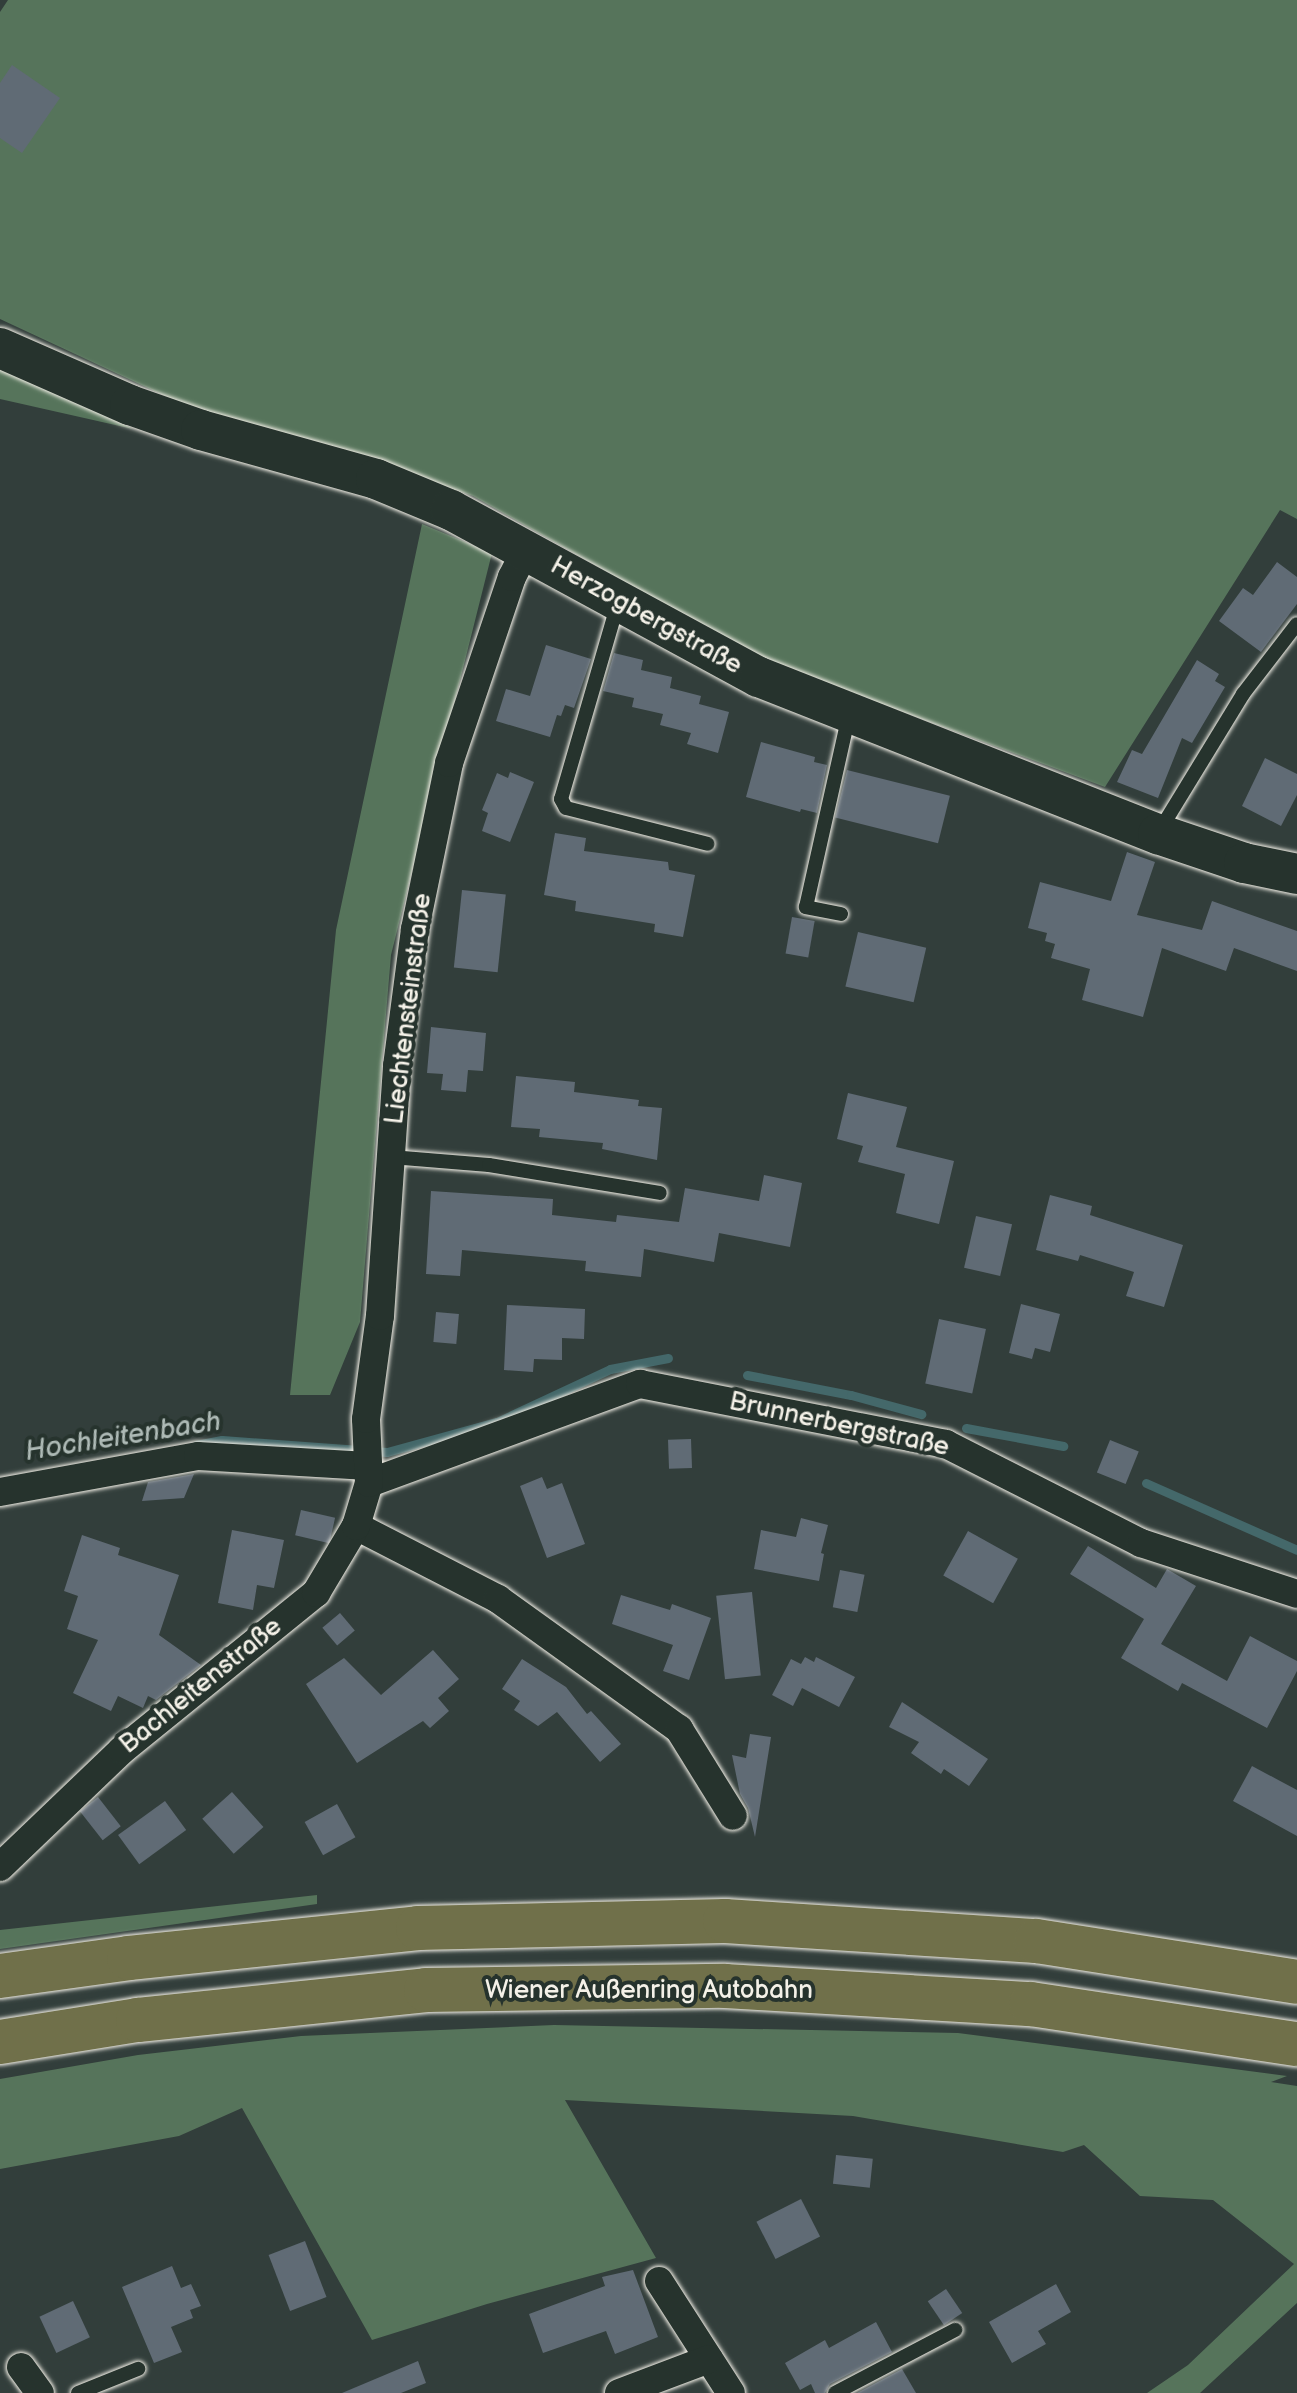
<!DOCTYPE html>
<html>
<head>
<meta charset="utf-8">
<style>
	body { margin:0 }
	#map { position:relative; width:1297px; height:2393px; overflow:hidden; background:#323e3b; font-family:"Balsamiq Sans",sans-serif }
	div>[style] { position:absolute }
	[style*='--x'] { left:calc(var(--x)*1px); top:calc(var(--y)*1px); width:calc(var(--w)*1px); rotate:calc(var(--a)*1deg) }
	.green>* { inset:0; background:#56745b }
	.stream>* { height:9px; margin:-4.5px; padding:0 4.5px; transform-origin:4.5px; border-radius:4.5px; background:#44686a }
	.building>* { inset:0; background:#606b75; transform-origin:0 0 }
	.roads { filter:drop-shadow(0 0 2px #f4f1e8) drop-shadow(0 0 2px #f4f1e8) }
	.service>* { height:14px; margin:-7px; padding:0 7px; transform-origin:7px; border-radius:7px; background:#26332d }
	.minor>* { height:28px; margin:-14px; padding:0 14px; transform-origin:14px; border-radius:14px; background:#26332d }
	.secondary>* { height:40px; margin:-20px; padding:0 20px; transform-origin:20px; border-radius:20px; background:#26332d }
	.motorway>* { height:44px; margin:-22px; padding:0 22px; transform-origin:22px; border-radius:22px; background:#70704a }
	span { translate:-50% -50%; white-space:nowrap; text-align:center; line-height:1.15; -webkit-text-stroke:8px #26332d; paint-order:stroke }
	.street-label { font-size:26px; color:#f4f1e8 }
	.water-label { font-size:28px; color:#aebab6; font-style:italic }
</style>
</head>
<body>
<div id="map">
	<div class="green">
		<div style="clip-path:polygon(8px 0,1297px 0,1297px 519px,1280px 510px,1105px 787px,763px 660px,473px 496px,303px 438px,193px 409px,0 319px,0 12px)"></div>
		<div style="clip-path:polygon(0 365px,133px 429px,0 399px)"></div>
		<div style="clip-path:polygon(422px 524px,492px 553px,391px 955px,360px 1322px,330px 1395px,290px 1395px,336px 930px)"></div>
		<div style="clip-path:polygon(317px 1895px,317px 1904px,0 1949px,0 1930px)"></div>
		<div style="clip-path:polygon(554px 2025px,958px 2033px,1287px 2076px,1271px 2082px,1297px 2086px,1297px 2303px,1200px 2393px,1147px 2393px,1188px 2365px,1294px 2264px,1213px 2200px,1140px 2196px,1084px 2145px,1063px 2152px,853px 2116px,565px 2100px,656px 2258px,487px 2304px,372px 2340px,242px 2108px,179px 2136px,0 2169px,0 2079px,138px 2055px,301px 2036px)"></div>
	</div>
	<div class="stream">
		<div style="--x:747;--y:1375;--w:106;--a:10.9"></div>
		<div style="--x:851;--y:1395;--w:73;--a:15.2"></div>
		<div style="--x:966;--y:1428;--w:99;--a:10.5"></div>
		<div style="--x:196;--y:1445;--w:26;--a:-11"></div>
		<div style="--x:222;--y:1440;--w:165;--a:4.2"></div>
		<div style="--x:387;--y:1452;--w:114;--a:-15.3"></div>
		<div style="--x:497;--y:1422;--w:125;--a:-25.1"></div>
		<div style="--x:610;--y:1369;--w:59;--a:-10.7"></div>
		<div style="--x:1146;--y:1483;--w:165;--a:23.9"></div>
	</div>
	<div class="building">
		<div style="clip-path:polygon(12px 65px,60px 98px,22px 153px,0 138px,0 83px)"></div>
		<div style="clip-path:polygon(1277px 562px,1297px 577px,1297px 604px,1261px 652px,1219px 621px,1243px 588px,1253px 595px)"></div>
		<div style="clip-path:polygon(546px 645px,591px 659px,574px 708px,565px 705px,561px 716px,557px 715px,550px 737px,496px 721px,506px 689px,530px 696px)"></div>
		<div style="clip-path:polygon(614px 653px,643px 660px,641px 670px,672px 677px,670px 688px,701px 696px,699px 704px,729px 712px,718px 753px,687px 744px,691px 733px,660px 725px,663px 714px,632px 707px,634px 698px,603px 691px)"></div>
		<div style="clip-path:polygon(1197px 660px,1219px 674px,1215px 681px,1225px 687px,1192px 743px,1182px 738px,1158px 798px,1117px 782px,1132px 750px,1142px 754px)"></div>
		<div style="clip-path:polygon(761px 742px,815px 757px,814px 762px,827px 765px,817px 813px,801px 809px,800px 812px,746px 797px)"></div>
		<div style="clip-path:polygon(1265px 758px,1297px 774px,1297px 795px,1281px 826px,1242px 806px)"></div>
		<div style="left:847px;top:770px;width:106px;height:49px;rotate:14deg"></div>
		<div style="clip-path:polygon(510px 772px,534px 782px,510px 842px,482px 831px,488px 813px,482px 810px,497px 773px,508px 778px)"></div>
		<div style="clip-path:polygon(555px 833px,586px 838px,584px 851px,668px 862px,669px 870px,695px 875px,683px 937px,654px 932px,655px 924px,575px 911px,576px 901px,544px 895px)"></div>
		<div style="clip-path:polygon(1127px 852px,1155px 862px,1137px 915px,1202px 930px,1212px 901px,1297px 931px,1297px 971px,1234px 948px,1226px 971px,1162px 948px,1143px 1017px,1082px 1000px,1090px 969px,1051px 958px,1055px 944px,1045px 941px,1047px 933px,1028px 928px,1040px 882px,1111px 901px)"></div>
		<div style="left:462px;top:890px;width:44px;height:78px;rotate:6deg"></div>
		<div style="left:792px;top:917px;width:23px;height:37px;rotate:10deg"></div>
		<div style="left:858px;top:932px;width:70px;height:56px;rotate:13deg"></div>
		<div style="clip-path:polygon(431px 1027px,486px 1033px,483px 1071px,468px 1070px,466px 1092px,441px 1090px,443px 1074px,427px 1073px)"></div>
		<div style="clip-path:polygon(516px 1076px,575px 1082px,574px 1092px,639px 1100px,638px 1106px,662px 1108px,657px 1160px,602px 1149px,603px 1143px,539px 1137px,540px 1129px,511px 1127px)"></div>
		<div style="clip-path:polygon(848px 1093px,907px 1107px,896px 1147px,954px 1161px,939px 1224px,896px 1213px,905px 1174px,858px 1162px,863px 1146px,837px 1139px)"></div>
		<div style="clip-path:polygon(764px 1175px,802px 1183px,790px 1247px,719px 1233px,714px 1262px,644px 1249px,641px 1277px,585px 1271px,586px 1261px,462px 1250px,460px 1276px,426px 1274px,431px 1191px,553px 1199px,552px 1215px,616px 1222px,617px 1215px,679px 1222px,685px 1188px,759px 1201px)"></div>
		<div style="clip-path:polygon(1050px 1195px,1092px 1206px,1090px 1215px,1183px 1245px,1164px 1307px,1126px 1296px,1134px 1272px,1080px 1255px,1078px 1261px,1036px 1250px)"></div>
		<div style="left:976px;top:1216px;width:37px;height:53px;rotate:13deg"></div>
		<div style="clip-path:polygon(1021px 1304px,1060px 1314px,1050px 1352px,1035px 1348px,1032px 1359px,1009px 1353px)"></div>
		<div style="clip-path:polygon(507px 1305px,585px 1309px,584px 1339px,562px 1338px,562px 1360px,534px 1359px,533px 1372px,504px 1370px)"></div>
		<div style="left:436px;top:1312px;width:23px;height:30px;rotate:5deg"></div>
		<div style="left:939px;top:1319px;width:48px;height:66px;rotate:12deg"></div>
		<div style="left:691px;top:1439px;width:29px;height:23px;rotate:88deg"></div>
		<div style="left:1110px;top:1440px;width:31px;height:35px;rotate:22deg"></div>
		<div style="clip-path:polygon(194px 1474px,184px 1498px,142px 1501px,148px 1482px)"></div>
		<div style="clip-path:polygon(542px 1477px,547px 1489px,562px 1483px,585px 1544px,547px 1558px,520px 1486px)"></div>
		<div style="left:301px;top:1510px;width:35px;height:26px;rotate:13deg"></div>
		<div style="clip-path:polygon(801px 1518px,828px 1525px,821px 1553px,824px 1554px,819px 1581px,754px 1569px,761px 1530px,796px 1537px)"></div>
		<div style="clip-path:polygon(232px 1530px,284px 1540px,274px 1588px,257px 1585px,253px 1610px,218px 1603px)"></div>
		<div style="left:968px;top:1531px;width:57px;height:51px;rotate:29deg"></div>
		<div style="clip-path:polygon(82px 1535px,120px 1548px,118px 1555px,179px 1575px,159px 1635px,201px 1665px,156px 1700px,148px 1696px,143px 1708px,118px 1696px,111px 1711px,73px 1693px,98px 1640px,67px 1629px,78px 1596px,64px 1591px)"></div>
		<div style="clip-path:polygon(1088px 1546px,1156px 1588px,1167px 1569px,1196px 1586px,1161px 1644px,1227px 1681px,1250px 1636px,1297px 1661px,1297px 1671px,1267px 1728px,1182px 1683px,1178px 1691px,1121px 1658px,1144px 1619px,1070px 1574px)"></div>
		<div style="left:840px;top:1570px;width:25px;height:38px;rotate:11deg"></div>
		<div style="left:752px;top:1592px;width:84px;height:36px;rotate:84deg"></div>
		<div style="clip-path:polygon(621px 1595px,670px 1610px,672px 1604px,711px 1618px,689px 1680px,663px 1671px,673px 1645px,612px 1624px)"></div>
		<div style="left:340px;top:1613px;width:23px;height:23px;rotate:50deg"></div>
		<div style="clip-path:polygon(433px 1650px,459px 1679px,438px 1698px,449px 1711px,430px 1728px,423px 1721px,357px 1763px,306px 1684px,344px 1658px,381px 1695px)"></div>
		<div style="clip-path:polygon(805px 1657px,814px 1662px,816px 1657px,855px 1677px,839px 1707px,802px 1688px,793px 1706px,772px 1695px,791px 1659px,801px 1664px)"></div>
		<div style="clip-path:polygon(522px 1659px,566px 1687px,587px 1714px,591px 1711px,621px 1744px,600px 1762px,557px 1712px,538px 1726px,514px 1710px,520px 1701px,502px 1689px)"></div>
		<div style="clip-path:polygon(902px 1702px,988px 1759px,969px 1786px,944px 1769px,941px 1774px,911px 1753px,919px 1742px,889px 1727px)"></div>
		<div style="clip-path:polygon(750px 1734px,771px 1737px,755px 1837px,748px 1808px,740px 1794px,732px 1755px,746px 1758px)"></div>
		<div style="clip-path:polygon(1252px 1766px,1297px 1790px,1297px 1836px,1233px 1801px)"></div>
		<div style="left:232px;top:1792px;width:47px;height:40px;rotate:48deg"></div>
		<div style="left:98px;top:1797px;width:37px;height:23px;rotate:52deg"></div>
		<div style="left:165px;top:1801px;width:36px;height:58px;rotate:54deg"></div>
		<div style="left:337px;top:1804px;width:38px;height:37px;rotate:61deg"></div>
		<div style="left:836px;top:2155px;width:37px;height:29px;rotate:6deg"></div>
		<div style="left:801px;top:2199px;width:42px;height:50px;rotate:63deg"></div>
		<div style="left:305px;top:2241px;width:60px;height:39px;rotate:69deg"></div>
		<div style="clip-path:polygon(172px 2266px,181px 2288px,191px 2284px,201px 2306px,190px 2310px,193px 2318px,171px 2327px,182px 2352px,154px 2363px,122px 2287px)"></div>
		<div style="clip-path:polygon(633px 2270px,658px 2337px,615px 2354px,606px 2331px,543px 2353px,529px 2314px,605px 2286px,602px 2277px)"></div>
		<div style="clip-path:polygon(1056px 2284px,1071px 2312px,1038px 2331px,1046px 2344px,1012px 2363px,989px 2322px)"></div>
		<div style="left:946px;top:2289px;width:29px;height:22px;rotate:56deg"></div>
		<div style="left:73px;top:2301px;width:40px;height:37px;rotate:65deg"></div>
		<div style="clip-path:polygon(876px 2322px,892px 2352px,830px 2384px,825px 2393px,815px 2393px,811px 2384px,800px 2390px,785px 2363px,825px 2340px,829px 2348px)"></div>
		<div style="clip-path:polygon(418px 2361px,426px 2383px,401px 2393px,342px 2393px)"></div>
		<div style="clip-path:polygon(902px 2369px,916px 2393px,857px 2393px)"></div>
	</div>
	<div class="roads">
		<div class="service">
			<div style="--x:618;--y:603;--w:204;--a:106.2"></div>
			<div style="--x:561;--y:799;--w:10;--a:61"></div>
			<div style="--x:566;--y:808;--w:146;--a:14.2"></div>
			<div style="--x:1160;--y:830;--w:159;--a:-58.6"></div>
			<div style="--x:1243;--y:694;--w:88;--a:-52.4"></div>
			<div style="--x:841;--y:914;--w:36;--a:-169"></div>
			<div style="--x:806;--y:907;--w:198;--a:-77.4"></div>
			<div style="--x:391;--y:1157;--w:98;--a:4.7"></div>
			<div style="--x:489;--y:1165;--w:173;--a:9.3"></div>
			<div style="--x:78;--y:2393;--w:65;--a:-21.8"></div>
			<div style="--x:835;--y:2393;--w:136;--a:-27.7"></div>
		</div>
		<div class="minor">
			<div style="--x:369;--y:1483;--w:289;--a:-20.1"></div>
			<div style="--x:640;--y:1384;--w:312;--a:11.1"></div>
			<div style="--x:946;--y:1444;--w:219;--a:26.9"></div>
			<div style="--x:1141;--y:1543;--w:164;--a:18.1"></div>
			<div style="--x:0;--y:1492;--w:201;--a:-10.3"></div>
			<div style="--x:198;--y:1456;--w:170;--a:3.4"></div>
			<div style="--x:356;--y:1526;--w:160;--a:27.2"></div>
			<div style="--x:498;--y:1599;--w:223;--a:35.7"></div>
			<div style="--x:679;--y:1729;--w:102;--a:58.2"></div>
			<div style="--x:0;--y:1867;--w:169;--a:-43.8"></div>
			<div style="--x:122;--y:1750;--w:250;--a:-39"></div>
			<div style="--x:316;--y:1593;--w:78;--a:-59.2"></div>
			<div style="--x:356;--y:1526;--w:45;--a:-73.2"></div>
			<div style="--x:369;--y:1483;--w:64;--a:-92.7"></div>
			<div style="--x:366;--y:1419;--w:104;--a:-82.3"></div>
			<div style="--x:380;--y:1316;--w:251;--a:-86.1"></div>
			<div style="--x:397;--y:1066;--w:138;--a:-82.5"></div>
			<div style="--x:415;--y:929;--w:169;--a:-78.4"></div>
			<div style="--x:449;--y:763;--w:196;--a:-71.3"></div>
			<div style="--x:512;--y:577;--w:30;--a:-63"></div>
			<div style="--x:659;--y:2281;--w:133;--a:57.3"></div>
			<div style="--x:21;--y:2367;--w:32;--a:54"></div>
			<div style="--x:619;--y:2393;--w:96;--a:-20.7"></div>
		</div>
		<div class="secondary">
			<div style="--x:0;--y:348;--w:142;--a:23.7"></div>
			<div style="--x:130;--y:405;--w:75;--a:19.4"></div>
			<div style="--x:201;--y:430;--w:182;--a:15.6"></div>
			<div style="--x:376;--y:479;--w:81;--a:22.5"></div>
			<div style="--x:451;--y:510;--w:350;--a:28.5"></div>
			<div style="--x:759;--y:677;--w:429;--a:21.5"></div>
			<div style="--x:1158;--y:834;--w:91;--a:18.6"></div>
			<div style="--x:1244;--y:863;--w:54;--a:11.7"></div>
		</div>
		<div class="motorway">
			<div style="--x:0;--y:1976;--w:130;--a:-7.9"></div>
			<div style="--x:129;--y:1958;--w:291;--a:-5.9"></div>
			<div style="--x:418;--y:1928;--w:307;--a:-1.3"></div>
			<div style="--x:725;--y:1921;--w:312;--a:3.7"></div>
			<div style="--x:1036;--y:1941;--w:264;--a:8.9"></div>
			<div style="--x:0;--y:2042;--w:140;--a:-9.1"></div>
			<div style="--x:138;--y:2020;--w:290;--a:-5.9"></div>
			<div style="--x:426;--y:1990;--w:299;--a:-0.8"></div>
			<div style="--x:725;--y:1986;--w:307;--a:3.4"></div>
			<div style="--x:1031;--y:2004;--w:269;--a:8.6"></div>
		</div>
	</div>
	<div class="street-label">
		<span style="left:646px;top:616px;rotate:29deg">Herzogbergstraße</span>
		<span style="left:409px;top:1009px;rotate:-83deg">Liechtensteinstraße</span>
		<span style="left:839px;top:1425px;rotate:12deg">Brunnerbergstraße</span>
		<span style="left:201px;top:1686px;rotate:-39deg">Bachleitenstraße</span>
		<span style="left:649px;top:1991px">Wiener Außenring Autobahn</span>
	</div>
	<div class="water-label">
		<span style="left:123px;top:1437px;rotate:-9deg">Hochleitenbach</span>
	</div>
</div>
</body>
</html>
